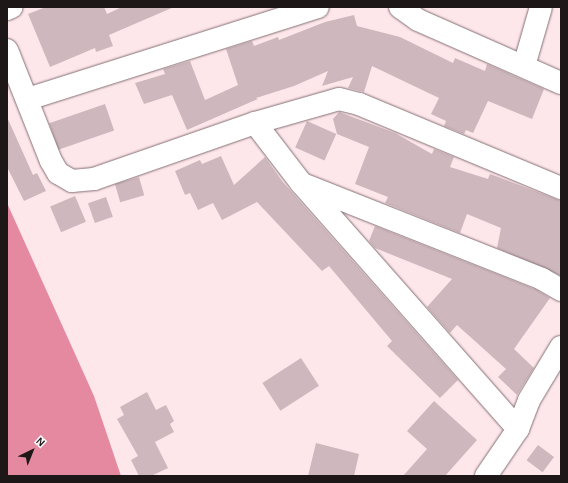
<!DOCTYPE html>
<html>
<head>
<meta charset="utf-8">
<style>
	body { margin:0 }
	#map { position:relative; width:568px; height:483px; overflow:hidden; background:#fee7eb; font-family:Karla,sans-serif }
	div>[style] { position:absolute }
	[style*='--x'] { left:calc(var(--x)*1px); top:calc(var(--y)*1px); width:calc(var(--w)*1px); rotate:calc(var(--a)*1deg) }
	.forest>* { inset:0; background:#e589a0 }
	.building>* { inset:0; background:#ceb8bd; transform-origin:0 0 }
	.roads { filter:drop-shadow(0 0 1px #837074) drop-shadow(0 0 1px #837074) }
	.street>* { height:22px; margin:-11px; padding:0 11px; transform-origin:11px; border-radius:11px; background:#fff }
	.secondary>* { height:22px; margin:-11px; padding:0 11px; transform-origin:11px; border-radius:11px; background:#fff }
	span { translate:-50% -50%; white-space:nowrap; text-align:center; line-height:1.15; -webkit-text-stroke:3px #fef9fa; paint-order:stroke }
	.frame { position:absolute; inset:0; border:8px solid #1e1718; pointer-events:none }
	.north { position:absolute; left:12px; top:431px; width:40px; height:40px; -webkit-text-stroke:3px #fef9fa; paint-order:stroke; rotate:43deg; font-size:11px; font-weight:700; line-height:16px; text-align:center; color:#1e1718 }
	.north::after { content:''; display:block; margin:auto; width:14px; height:18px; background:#1e1718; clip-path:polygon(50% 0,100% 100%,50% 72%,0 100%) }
</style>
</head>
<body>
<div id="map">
	<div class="forest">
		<div style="clip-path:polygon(7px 203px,94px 396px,121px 476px,7px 476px)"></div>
	</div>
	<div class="building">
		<div style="clip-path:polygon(46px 7px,104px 7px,107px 14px,122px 7px,174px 7px,109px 35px,113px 46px,96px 52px,95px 48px,50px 67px,28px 14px)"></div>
		<div style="clip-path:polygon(354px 15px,357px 26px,400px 37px,453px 63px,455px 58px,485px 71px,487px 64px,544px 89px,532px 119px,488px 101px,473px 133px,466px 130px,464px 134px,444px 126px,446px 121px,431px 114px,439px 98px,372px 66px,364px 92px,348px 88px,353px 77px,322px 86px,328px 71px,294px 86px,256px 98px,258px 99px,187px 130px,172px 95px,144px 104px,135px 83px,165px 74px,163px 69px,190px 61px,205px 100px,238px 85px,226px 49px,252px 41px,254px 46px,278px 37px,279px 40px,325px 22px)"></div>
		<div style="left:105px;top:104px;width:28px;height:59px;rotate:71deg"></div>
		<div style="clip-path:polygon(339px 112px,395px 133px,432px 154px,434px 149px,454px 157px,450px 167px,488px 179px,490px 174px,561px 201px,561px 276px,497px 248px,501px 228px,467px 214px,460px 233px,385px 203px,388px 197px,355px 184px,369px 147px,337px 134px,333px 119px)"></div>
		<div style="clip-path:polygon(7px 117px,33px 175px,37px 173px,46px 191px,24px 201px,7px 167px)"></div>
		<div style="left:307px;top:121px;width:32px;height:29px;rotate:24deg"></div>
		<div style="clip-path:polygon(221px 156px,234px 185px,265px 157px,282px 181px,458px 380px,440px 398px,387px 346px,392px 341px,329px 266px,322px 271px,257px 202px,222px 220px,213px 203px,198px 210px,190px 193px,185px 195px,175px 171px,200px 160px,202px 164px)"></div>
		<div style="left:139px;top:177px;width:19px;height:25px;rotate:74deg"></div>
		<div style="left:75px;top:196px;width:28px;height:27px;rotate:67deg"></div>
		<div style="left:106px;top:197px;width:21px;height:19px;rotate:71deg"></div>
		<div style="clip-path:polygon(375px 226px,537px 290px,550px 298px,514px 349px,534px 368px,517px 395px,498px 377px,506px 369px,457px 325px,450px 333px,427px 307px,452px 279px,375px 248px,369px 241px)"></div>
		<div style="left:301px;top:358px;width:33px;height:46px;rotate:57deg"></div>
		<div style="clip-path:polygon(147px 392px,156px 410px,166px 405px,174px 421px,170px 424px,174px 432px,155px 442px,168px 468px,151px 476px,139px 476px,131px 460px,138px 456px,117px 419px,124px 415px,120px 407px)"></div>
		<div style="clip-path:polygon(434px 401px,477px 440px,445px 476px,403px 476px,427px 449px,407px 431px)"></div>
		<div style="clip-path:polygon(316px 443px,359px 454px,354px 476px,308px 476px)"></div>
		<div style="left:538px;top:445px;width:20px;height:19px;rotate:37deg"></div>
	</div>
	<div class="roads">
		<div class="street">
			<div style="--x:400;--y:7;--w:22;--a:36"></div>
			<div style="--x:418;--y:20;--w:156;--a:23.8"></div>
			<div style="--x:7;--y:9;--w:5;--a:-22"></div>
			<div style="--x:7;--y:50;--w:119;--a:68.4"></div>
			<div style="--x:51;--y:161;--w:14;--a:60"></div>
			<div style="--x:58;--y:173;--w:16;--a:30"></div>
			<div style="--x:72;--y:181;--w:22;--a:-5"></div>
			<div style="--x:94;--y:179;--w:170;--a:-19.2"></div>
			<div style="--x:255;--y:123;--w:87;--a:-15.9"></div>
			<div style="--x:339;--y:99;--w:21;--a:14"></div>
			<div style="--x:359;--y:104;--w:219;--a:22.6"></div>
			<div style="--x:524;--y:66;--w:61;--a:-73.9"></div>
			<div style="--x:28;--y:99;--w:304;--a:-17.6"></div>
			<div style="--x:255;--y:123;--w:76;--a:52.5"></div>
			<div style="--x:301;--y:183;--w:328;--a:48.6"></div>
			<div style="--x:305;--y:185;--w:255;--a:21.6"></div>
			<div style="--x:542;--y:279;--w:22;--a:30"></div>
		</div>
		<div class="secondary">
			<div style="--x:486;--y:476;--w:57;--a:-55.8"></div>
			<div style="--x:518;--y:429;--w:31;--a:-69"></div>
			<div style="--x:529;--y:400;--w:62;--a:-58.9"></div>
		</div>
	</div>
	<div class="frame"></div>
	<div class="north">N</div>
</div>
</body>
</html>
